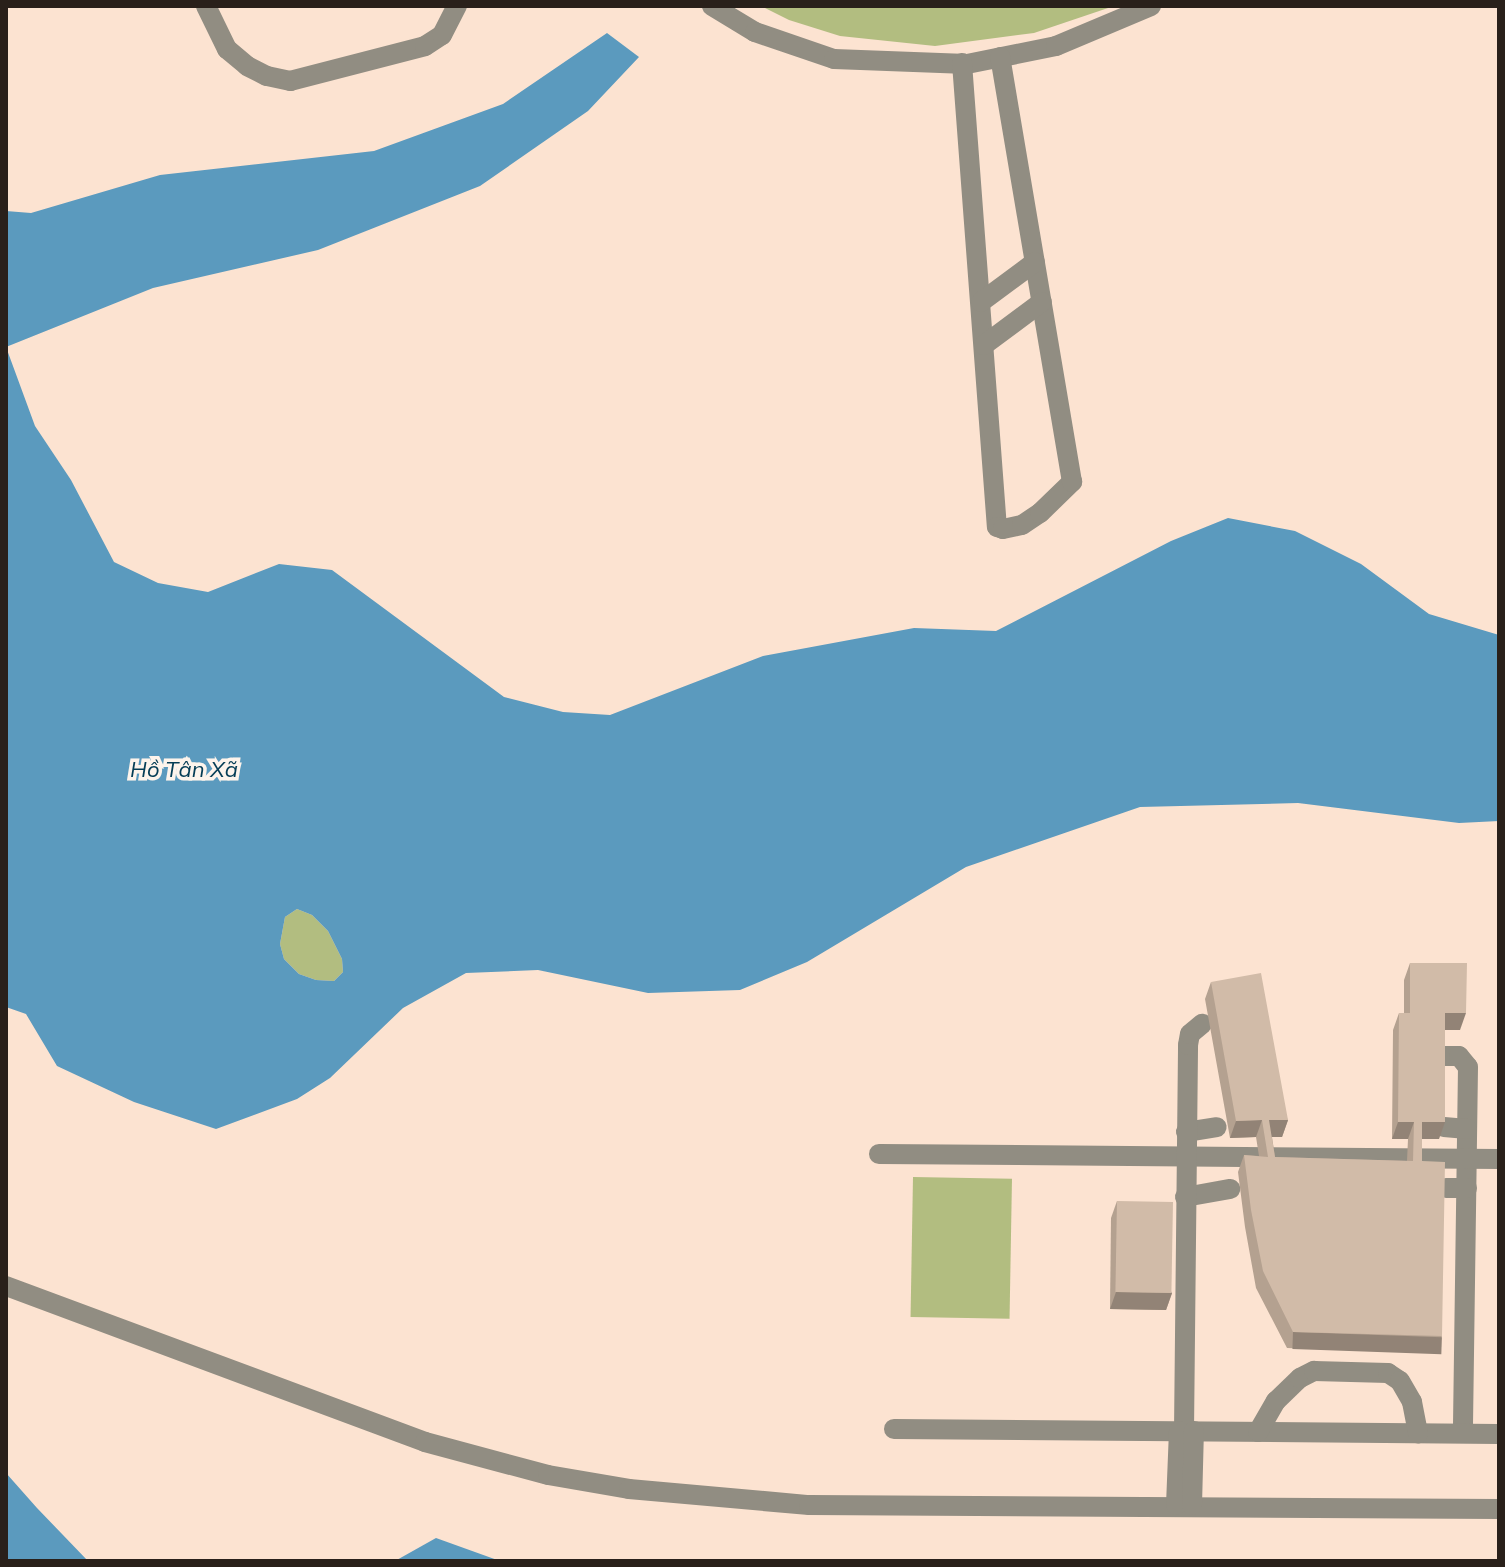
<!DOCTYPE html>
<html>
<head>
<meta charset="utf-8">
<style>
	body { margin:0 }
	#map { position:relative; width:1505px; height:1567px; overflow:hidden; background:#fce3d1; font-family:Mulish,sans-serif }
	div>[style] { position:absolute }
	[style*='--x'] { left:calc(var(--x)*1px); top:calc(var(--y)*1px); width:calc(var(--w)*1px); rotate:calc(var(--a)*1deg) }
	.green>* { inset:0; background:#b2bd80; transform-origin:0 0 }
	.water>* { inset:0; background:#5b9abe }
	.minor>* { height:20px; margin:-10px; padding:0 10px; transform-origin:10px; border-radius:10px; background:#918d82 }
	.wall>* { inset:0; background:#b4a190 }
	.shaded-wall>* { inset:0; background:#928376; transform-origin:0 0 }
	.building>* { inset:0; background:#d1bba8; transform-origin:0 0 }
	span { translate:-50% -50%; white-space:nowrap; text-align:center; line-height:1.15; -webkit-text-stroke:7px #fdf4ec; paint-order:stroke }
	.water-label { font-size:22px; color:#053d56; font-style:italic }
	.frame { position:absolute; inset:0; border:8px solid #29201a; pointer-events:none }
</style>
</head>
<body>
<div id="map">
	<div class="green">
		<div style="clip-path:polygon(761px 6px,1114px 6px,1034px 33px,935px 46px,840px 36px,789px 20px)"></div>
		<div style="clip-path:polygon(297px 909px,312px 915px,328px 931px,342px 959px,343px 972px,334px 981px,316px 980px,299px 974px,284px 959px,280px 944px,285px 917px)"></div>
		<div style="left:913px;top:1177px;width:99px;height:140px;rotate:1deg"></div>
	</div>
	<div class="water">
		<div style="clip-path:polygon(evenodd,607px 33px,639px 57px,588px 111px,480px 186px,318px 250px,153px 288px,6px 347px,35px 426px,71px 480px,114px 562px,158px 583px,208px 592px,279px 564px,332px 570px,504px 697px,563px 712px,610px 715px,763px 656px,914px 628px,996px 631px,1171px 541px,1228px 518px,1295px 531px,1361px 564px,1429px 614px,1499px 635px,1499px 821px,1459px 823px,1298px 803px,1140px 807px,966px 867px,807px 962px,740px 990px,648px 993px,538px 970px,466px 973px,403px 1008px,330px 1078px,297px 1099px,216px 1129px,134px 1102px,57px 1066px,26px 1014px,6px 1007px,6px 211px,31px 213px,160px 175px,374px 151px,503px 104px,607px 33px,297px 909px,312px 915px,328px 931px,342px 959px,343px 972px,334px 981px,316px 980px,299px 974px,284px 959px,280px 944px,285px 917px,297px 909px)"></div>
		<div style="clip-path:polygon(6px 1473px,37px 1508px,88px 1561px,6px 1561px)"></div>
		<div style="clip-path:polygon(436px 1538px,500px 1561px,395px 1561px)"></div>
	</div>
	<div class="minor">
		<div style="--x:206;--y:6;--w:48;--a:64"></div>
		<div style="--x:227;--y:49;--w:26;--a:40"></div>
		<div style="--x:247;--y:66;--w:22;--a:27"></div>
		<div style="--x:267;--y:76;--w:24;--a:12"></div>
		<div style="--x:290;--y:81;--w:139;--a:-14.5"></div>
		<div style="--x:425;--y:46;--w:20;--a:-33"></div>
		<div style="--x:442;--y:35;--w:33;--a:-63"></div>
		<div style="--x:712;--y:6;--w:50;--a:31.2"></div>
		<div style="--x:755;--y:32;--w:83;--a:18.9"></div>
		<div style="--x:834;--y:59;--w:133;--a:2.2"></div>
		<div style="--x:967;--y:64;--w:91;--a:-11.4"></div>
		<div style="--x:1056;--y:46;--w:103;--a:-22.8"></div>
		<div style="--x:962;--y:63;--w:465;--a:85.7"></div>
		<div style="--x:997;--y:527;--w:6;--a:18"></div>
		<div style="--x:1003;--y:529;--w:19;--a:-12"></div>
		<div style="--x:1022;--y:525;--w:22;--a:-34"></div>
		<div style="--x:1040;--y:513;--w:45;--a:-44.1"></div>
		<div style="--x:1072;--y:482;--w:431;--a:-99.6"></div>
		<div style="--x:981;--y:302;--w:67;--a:-36.5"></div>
		<div style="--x:984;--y:345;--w:72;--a:-36.6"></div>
		<div style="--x:1443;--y:1056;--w:16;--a:0"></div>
		<div style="--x:1459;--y:1056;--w:14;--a:51"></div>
		<div style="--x:1468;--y:1067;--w:366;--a:90.8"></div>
		<div style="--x:1444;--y:1127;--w:23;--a:5"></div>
		<div style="--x:1186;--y:1132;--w:31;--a:-9"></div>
		<div style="--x:879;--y:1154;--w:620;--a:0.46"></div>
		<div style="--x:1446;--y:1188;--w:21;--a:0"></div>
		<div style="--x:1185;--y:1197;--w:46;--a:-10.1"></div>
		<div style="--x:6;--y:1286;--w:447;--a:20.4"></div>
		<div style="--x:425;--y:1442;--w:127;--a:15"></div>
		<div style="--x:548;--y:1475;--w:82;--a:9.8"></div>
		<div style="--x:629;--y:1489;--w:181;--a:5.1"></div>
		<div style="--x:809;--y:1505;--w:690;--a:0.33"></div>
		<div style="--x:894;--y:1429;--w:605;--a:0.47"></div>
		<div style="--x:1184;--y:1431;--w:386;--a:-89.4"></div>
		<div style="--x:1188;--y:1045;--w:11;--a:-80"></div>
		<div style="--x:1190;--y:1034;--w:16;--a:-40"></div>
		<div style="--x:1258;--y:1432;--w:36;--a:-60"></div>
		<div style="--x:1276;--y:1401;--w:33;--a:-44"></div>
		<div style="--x:1300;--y:1378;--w:16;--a:-27"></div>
		<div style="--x:1314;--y:1371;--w:74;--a:1.5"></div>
		<div style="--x:1388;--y:1373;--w:14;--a:34"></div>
		<div style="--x:1400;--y:1381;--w:24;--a:60"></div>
		<div style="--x:1412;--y:1402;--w:32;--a:79"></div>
		<div style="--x:1176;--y:1505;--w:74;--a:-87.7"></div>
		<div style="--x:1192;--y:1505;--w:74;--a:-88.5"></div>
	</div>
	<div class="wall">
		<div style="clip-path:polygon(1410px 963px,1460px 1030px,1445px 1030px,1439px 1139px,1422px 1139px,1422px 1161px,1442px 1336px,1436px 1353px,1287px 1348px,1256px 1288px,1245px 1227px,1238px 1172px,1244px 1155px,1259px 1156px,1256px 1137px,1230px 1138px,1205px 999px,1211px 982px,1288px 1120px,1282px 1137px,1272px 1137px,1275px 1157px,1407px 1161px,1408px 1139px,1392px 1139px,1393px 1030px,1399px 1013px,1404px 1013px,1404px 980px)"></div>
		<div style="clip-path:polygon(1117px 1201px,1172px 1293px,1166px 1310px,1110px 1309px,1111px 1218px)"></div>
	</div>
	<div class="shaded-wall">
		<div style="clip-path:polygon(1445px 1013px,1466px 1013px,1460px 1030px,1439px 1030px)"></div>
		<div style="clip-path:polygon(1262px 1120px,1256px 1137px,1230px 1138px,1236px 1121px)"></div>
		<div style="clip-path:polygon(1269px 1120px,1288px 1120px,1282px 1137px,1265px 1137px)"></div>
		<div style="clip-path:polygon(1398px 1122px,1414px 1122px,1408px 1139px,1392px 1139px)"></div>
		<div style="clip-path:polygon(1422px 1122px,1445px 1122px,1439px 1139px,1416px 1139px)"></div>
		<div style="clip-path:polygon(1116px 1292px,1172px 1293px,1166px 1310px,1110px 1309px)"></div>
		<div style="left:1293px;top:1332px;width:149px;height:17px;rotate:2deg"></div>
	</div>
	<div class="building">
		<div style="clip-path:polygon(1410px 963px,1467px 963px,1466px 1013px,1445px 1013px,1445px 1122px,1422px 1122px,1422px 1161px,1445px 1162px,1442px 1336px,1293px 1332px,1263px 1271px,1251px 1210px,1244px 1155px,1268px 1157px,1262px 1120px,1236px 1121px,1211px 982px,1261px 973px,1288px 1120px,1269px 1120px,1275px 1157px,1413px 1161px,1414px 1122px,1398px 1122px,1399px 1013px,1410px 1013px)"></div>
		<div style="left:1117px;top:1201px;width:56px;height:91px;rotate:1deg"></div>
	</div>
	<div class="water-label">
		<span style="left:184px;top:770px">Hồ Tân Xã</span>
	</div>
	<div class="frame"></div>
</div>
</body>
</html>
